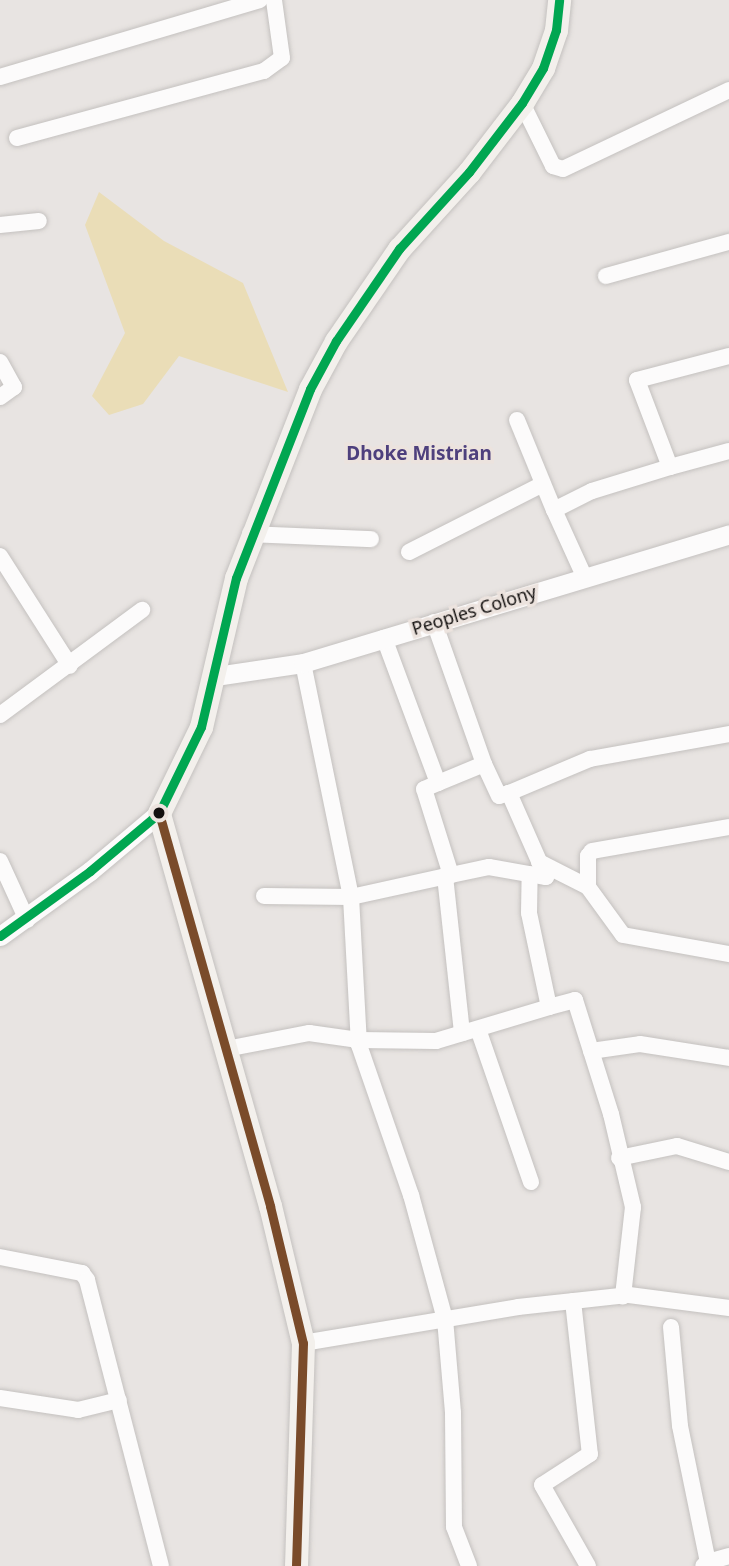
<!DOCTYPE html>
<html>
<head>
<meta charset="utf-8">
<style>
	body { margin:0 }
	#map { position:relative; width:729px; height:1566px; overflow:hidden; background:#e8e4e2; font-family:"Noto Sans",sans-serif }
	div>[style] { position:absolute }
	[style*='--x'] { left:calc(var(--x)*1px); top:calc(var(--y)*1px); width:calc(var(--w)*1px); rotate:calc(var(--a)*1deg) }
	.green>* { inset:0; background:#eaddb7 }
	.roads { filter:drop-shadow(0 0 2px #c4c1bf) drop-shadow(0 0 2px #c4c1bf) }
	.minor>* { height:16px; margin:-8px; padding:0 8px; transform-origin:8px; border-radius:8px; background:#fcfbfb }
	.tertiary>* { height:19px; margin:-9.5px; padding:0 9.5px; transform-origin:9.5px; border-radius:9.5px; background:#fcfbfb }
	.secondary>* { height:23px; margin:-11.5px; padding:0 11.5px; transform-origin:11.5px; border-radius:11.5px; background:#f3f0ec }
	.bus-1>* { height:9px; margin:-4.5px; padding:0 4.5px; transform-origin:4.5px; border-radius:4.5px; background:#7a4b2a }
	.bus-2>* { height:9px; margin:-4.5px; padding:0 4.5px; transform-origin:4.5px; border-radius:4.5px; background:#00a651 }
	.dots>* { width:19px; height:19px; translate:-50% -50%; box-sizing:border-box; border:4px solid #ece3de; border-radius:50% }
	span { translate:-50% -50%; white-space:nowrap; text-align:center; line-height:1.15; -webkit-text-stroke:7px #ece3de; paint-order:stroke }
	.street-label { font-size:18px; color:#13100f }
	.neighbourhood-label { font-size:19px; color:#4e407d; font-weight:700 }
</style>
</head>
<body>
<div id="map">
	<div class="green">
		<div style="clip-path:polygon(99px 192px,164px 241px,243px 283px,288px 392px,179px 356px,143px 404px,109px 415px,92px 396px,125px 333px,85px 225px)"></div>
	</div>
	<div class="roads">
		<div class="minor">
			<div style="--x:0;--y:77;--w:271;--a:-16.5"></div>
			<div style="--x:522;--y:103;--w:70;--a:63.8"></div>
			<div style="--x:553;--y:166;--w:10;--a:17"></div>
			<div style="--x:563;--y:169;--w:184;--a:-25.4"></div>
			<div style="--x:17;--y:138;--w:256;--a:-15.2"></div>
			<div style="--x:264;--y:71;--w:22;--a:-36"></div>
			<div style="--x:282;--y:58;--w:59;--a:-97.9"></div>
			<div style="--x:0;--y:225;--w:39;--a:-6"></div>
			<div style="--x:606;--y:276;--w:128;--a:-15.5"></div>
			<div style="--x:0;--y:362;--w:29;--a:61"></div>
			<div style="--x:14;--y:387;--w:17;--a:144"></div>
			<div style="--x:517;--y:420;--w:97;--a:67.7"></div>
			<div style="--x:670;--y:467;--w:61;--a:-15.2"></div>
			<div style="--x:250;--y:534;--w:121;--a:2.4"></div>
			<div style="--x:409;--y:552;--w:150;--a:-26.9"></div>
			<div style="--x:0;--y:556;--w:130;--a:57.5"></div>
			<div style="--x:584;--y:576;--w:72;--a:-114.4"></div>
			<div style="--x:554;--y:510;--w:42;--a:-26.6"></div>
			<div style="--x:592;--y:491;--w:82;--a:-17.1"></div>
			<div style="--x:670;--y:467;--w:93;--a:-110.8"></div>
			<div style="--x:637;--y:380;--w:95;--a:-14.6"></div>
			<div style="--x:434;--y:622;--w:151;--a:70.6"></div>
			<div style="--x:484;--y:764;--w:50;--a:157.6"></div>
			<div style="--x:303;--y:663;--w:239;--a:78.4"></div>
			<div style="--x:351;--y:897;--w:148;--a:86.9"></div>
			<div style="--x:359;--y:1045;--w:159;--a:70.9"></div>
			<div style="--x:411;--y:1195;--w:129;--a:74.7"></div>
			<div style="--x:445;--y:1319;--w:94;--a:85.1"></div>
			<div style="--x:453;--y:1413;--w:114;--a:89.5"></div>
			<div style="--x:454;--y:1527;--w:42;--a:69"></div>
			<div style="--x:0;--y:715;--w:177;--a:-36.5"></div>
			<div style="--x:509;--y:793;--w:88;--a:-22.8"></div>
			<div style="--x:590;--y:759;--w:141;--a:-10.2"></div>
			<div style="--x:0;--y:861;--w:65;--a:65.4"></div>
			<div style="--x:539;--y:862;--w:55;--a:27"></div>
			<div style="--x:588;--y:887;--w:59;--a:53.9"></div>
			<div style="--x:623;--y:935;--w:108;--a:10.2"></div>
			<div style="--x:451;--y:875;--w:39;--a:-12"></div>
			<div style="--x:489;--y:867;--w:58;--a:10"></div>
			<div style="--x:546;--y:877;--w:92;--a:-113.8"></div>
			<div style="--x:509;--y:793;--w:10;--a:163"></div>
			<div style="--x:499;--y:796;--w:35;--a:-115"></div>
			<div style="--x:445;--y:876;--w:158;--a:83.8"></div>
			<div style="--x:588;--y:887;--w:31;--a:-90"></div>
			<div style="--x:588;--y:856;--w:6;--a:-51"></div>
			<div style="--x:592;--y:851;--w:139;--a:-9.9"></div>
			<div style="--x:264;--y:896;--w:87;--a:0.7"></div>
			<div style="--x:351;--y:897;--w:102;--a:-12.4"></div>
			<div style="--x:451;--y:875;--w:90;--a:-107.4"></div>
			<div style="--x:424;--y:789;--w:15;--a:-23"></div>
			<div style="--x:438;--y:783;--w:155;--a:-110.4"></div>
			<div style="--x:549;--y:1007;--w:27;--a:-15"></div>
			<div style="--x:575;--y:1000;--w:120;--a:72.5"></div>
			<div style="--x:611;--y:1114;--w:96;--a:76.7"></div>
			<div style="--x:633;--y:1207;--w:90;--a:96.4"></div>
			<div style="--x:478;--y:1029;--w:162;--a:70.9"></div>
			<div style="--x:226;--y:1049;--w:85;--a:-10.9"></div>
			<div style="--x:309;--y:1033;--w:50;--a:8"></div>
			<div style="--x:359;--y:1040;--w:77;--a:0.7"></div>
			<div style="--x:436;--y:1041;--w:118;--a:-16.7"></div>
			<div style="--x:549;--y:1007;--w:96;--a:-102"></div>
			<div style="--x:529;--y:913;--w:39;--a:-89"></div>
			<div style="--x:591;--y:1051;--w:49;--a:-8.1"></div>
			<div style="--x:640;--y:1044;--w:90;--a:8.9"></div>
			<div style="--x:619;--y:1158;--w:59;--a:-11.7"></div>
			<div style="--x:677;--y:1146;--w:54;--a:17.1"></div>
			<div style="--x:0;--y:1257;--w:84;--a:11"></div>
			<div style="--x:82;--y:1273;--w:9;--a:54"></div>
			<div style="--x:87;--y:1280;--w:295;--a:75.5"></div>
			<div style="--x:573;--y:1301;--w:154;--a:83.7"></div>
			<div style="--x:590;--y:1454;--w:57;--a:147.1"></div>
			<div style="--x:542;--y:1485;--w:93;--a:60.4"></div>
			<div style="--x:671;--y:1327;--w:99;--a:84.8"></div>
			<div style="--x:680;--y:1426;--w:139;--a:78.4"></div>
			<div style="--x:708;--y:1562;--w:6;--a:141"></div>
			<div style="--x:303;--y:1343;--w:218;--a:-9.5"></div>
			<div style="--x:518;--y:1307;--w:112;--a:-6.2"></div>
			<div style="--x:629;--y:1295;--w:101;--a:7.4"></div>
			<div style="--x:0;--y:1398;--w:79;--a:8.7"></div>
			<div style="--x:78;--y:1410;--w:42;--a:-13.7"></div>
			<div style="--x:708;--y:1562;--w:22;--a:-16"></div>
		</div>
		<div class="tertiary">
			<div style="--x:216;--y:676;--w:88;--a:-8.5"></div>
			<div style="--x:303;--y:663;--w:445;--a:-16.8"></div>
			<div style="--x:0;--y:936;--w:111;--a:-35.8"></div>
			<div style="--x:90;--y:871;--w:90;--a:-40"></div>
		</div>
		<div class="secondary">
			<div style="--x:296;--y:1566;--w:223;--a:-88.2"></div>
			<div style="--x:303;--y:1343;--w:141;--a:-103.5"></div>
			<div style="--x:270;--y:1206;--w:408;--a:-105.8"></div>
			<div style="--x:159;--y:813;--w:96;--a:-64"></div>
			<div style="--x:201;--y:727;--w:153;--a:-76.8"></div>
			<div style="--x:236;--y:578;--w:203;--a:-68.6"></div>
			<div style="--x:310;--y:389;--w:55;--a:-61.6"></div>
			<div style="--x:336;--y:341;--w:112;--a:-55.6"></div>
			<div style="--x:399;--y:249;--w:104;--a:-47.7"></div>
			<div style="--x:469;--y:172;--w:87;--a:-52.5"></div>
			<div style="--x:522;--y:103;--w:41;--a:-59"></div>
			<div style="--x:543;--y:68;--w:40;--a:-71.1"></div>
			<div style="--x:556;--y:30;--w:30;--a:-84"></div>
		</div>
	</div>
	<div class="bus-1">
		<div style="--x:159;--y:813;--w:408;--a:74.2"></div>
		<div style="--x:270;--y:1206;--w:141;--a:76.5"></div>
		<div style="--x:303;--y:1343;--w:223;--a:91.8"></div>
	</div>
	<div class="bus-2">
		<div style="--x:0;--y:936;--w:111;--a:-35.8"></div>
		<div style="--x:90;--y:871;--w:90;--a:-40"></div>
		<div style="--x:159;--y:813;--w:96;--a:-64"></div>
		<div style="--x:201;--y:727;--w:153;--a:-76.8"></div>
		<div style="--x:236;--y:578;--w:203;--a:-68.6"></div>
		<div style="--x:310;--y:389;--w:55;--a:-61.6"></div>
		<div style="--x:336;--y:341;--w:112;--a:-55.6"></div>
		<div style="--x:399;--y:249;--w:104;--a:-47.7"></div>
		<div style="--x:469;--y:172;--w:87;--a:-52.5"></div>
		<div style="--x:522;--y:103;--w:41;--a:-59"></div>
		<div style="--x:543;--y:68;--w:40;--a:-71.1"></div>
		<div style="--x:556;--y:30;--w:30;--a:-84"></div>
	</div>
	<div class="dots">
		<div style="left:159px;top:813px;background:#13100f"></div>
	</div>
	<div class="street-label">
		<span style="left:474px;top:610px;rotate:-17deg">Peoples Colony</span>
	</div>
	<div class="neighbourhood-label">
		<span style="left:419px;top:454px">Dhoke Mistrian</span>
	</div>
</div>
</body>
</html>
